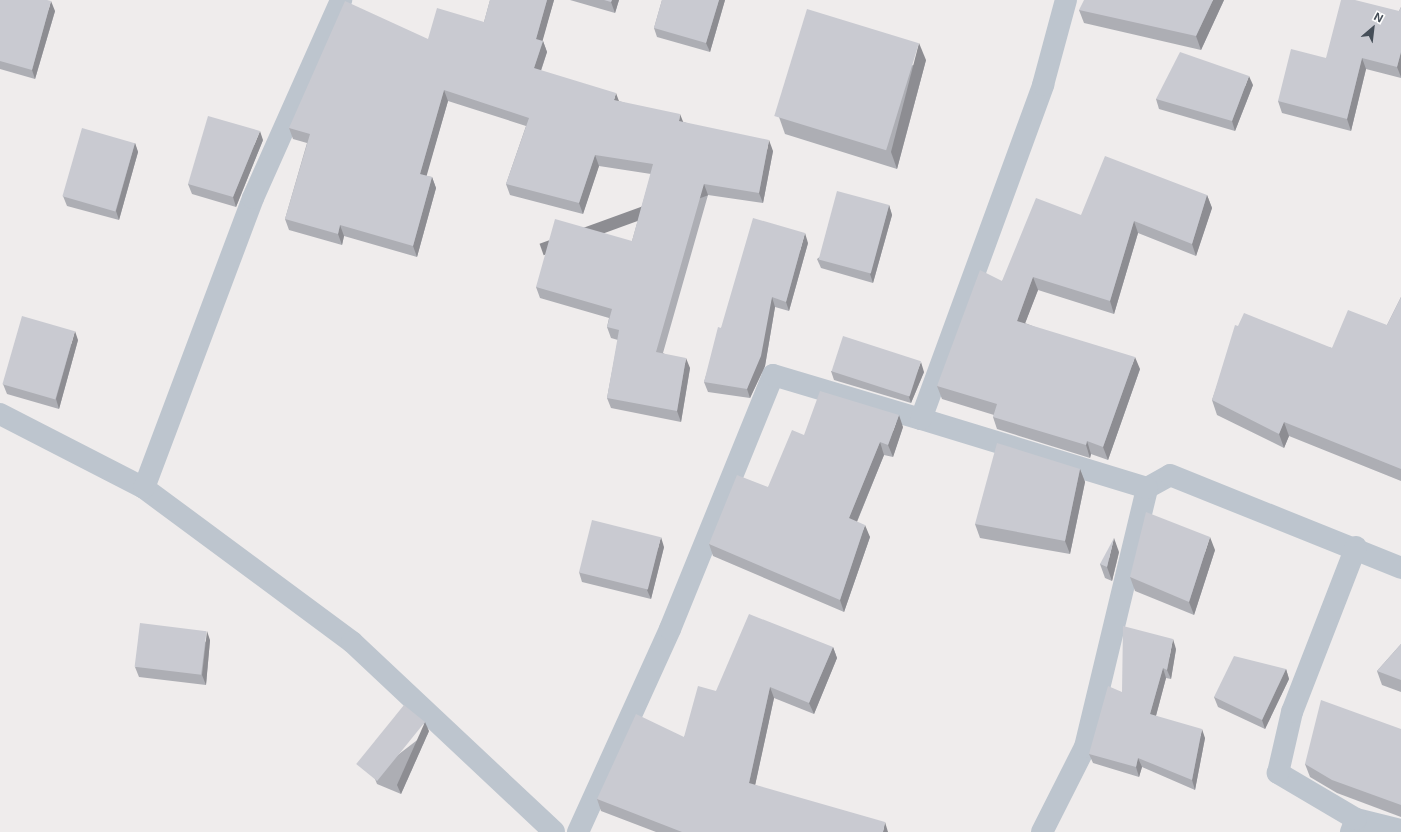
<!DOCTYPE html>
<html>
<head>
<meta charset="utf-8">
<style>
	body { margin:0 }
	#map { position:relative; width:1401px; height:832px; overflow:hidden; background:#efecec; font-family:Inter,sans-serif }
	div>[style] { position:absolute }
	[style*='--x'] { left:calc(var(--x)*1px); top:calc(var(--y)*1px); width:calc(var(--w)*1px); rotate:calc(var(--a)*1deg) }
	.street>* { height:22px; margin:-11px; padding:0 11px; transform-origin:11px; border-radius:11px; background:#bdc5ce }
	.wall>* { inset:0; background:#adaeb4 }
	.shaded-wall>* { inset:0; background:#8d8d92; transform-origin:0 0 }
	.building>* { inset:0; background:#c9cad1; transform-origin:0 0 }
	span { translate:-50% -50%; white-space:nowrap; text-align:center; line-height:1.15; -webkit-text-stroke:4px #fff; paint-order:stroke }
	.north { position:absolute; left:1353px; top:8px; width:40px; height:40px; -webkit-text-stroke:3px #fff; paint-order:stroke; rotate:28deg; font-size:11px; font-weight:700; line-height:16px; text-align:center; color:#454e58 }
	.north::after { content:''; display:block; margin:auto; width:14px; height:18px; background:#454e58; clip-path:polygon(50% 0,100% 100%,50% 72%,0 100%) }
</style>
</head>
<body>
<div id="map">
	<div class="street">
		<div style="--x:0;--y:414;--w:162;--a:27.2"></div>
		<div style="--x:144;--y:488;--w:259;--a:36.5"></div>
		<div style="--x:352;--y:642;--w:277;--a:43.2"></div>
		<div style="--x:144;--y:488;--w:310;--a:-69.4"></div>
		<div style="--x:253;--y:198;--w:217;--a:-66"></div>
		<div style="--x:1147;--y:488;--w:26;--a:-29"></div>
		<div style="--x:1170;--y:475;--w:249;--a:21.9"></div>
		<div style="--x:1356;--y:819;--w:46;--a:13.7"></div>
		<div style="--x:578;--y:832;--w:223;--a:-65.6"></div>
		<div style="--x:670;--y:629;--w:274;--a:-67.9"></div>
		<div style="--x:773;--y:375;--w:154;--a:16.6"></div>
		<div style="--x:1042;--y:832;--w:95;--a:-63.2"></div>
		<div style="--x:1085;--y:747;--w:266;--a:-76.5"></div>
		<div style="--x:1147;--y:488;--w:236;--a:-163"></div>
		<div style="--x:921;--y:419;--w:356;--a:-69.9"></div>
		<div style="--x:1043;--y:85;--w:88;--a:-74.9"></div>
		<div style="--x:1351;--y:832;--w:14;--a:-69"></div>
		<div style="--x:1356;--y:819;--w:91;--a:-149.5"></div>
		<div style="--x:1278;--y:773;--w:63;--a:-77.1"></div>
		<div style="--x:1292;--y:712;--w:177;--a:-68.8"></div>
	</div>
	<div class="wall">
		<div style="clip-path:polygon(0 0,55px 11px,35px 79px,0 69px)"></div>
		<div style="clip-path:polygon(490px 0,554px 0,542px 41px,543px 41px,547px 52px,541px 71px,619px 101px,773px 151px,763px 203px,708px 195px,663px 353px,690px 368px,681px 422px,611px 408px,607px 398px,618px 340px,611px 338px,607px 327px,609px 318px,540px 298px,536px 287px,632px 241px,651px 174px,599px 166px,583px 214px,510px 195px,506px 184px,526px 126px,448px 101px,426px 176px,432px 177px,436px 188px,417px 257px,344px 236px,342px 245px,289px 230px,285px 219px,307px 143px,293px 139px,289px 128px,428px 39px,484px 22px)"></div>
		<div style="clip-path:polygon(570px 0,619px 0,615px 13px)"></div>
		<div style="clip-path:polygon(662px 0,725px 0,710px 52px,657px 37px,654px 28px)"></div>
		<div style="clip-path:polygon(1224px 0,1201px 50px,1084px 23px,1079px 10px)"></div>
		<div style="clip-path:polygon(1401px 7px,1401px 78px,1366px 69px,1351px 131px,1282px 113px,1278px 101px,1326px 58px,1399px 11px)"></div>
		<div style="clip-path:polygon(926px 60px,897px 169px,785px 134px,779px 117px)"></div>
		<div style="clip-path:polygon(1253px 85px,1235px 131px,1159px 109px,1156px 99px)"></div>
		<div style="clip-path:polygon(263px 140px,236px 207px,192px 194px,188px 184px)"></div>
		<div style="clip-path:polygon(135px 143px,138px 152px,119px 220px,67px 206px,63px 196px)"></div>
		<div style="clip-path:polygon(1207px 195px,1212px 208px,1196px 256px,1138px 233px,1114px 314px,1038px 290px,1025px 323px,1140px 369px,1108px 460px,1091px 454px,1090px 458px,997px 429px,993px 417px,994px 415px,942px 399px,937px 386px,1002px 281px,1081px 215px)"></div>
		<div style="clip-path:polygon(889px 205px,892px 215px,873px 283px,821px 268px,817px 259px)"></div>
		<div style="clip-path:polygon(808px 243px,789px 311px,775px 307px,765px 366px,750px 398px,708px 392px,704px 382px,721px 328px)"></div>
		<div style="clip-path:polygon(1401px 297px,1401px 481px,1289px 436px,1284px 448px,1217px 415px,1212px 400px,1238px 326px,1332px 348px,1387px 325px)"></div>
		<div style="clip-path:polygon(78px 340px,59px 409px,7px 394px,3px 384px)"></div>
		<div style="clip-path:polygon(831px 371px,924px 372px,911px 403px,834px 380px)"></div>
		<div style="clip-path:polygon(903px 427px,893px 457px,884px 455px,857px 522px,870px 537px,844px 612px,713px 556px,709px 544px,768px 487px)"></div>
		<div style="clip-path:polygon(1080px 469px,1085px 482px,1070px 554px,980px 538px,975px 524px)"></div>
		<div style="clip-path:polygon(664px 547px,651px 599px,582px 582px,579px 572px)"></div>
		<div style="clip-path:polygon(1215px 550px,1194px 615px,1135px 591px,1130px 577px)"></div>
		<div style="clip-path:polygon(1119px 552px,1112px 581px,1105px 578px,1100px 564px)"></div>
		<div style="clip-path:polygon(210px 640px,206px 685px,139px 677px,135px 667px)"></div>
		<div style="clip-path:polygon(1401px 644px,1401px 692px,1382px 685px,1377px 671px)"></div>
		<div style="clip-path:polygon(833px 647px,837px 658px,814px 714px,774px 698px,755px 785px,888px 832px,656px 832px,601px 811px,597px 799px,684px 737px,716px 691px)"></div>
		<div style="clip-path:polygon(1176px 649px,1171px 679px,1166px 678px,1156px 716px,1205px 738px,1195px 790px,1142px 767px,1139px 777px,1093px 763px,1089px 754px)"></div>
		<div style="clip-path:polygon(1286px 669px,1289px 679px,1265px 729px,1218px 707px,1214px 697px)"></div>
		<div style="clip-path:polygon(1401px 729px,1401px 817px,1337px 793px,1310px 777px,1305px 764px)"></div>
		<div style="clip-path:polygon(429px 731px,401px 794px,377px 784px,373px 774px)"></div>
	</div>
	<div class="shaded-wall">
		<div style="clip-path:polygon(547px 0,554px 0,540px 50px,536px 39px)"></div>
		<div style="clip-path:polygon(612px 0,619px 0,615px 13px,611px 2px)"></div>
		<div style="clip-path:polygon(719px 0,725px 0,710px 52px,706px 43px)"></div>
		<div style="clip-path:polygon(1213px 0,1224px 0,1201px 50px,1196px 36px)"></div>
		<div style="clip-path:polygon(51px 1px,55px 11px,35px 79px,32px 70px)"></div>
		<div style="clip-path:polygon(543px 41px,547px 52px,538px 79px,534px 68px)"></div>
		<div style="clip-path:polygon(919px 43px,926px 60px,897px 169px,891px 152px)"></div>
		<div style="clip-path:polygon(1401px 52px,1401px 77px,1397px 67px)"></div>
		<div style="clip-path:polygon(1362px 58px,1366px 69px,1351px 131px,1347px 119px)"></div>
		<div style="clip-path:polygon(1249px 76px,1253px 85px,1235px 131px,1232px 121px)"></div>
		<div style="clip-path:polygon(444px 90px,448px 101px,424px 185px,420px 174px)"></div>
		<div style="clip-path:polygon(616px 93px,620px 104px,614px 100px)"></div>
		<div style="clip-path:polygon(680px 114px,684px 124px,679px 121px)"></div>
		<div style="clip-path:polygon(260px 131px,263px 140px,236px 207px,233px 197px)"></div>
		<div style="clip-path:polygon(769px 140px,773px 151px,763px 203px,759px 193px)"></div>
		<div style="clip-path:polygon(135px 143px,138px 152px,119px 220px,116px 211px)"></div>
		<div style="clip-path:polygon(595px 155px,599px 166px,583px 214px,579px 203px)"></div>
		<div style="clip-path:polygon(432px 177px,436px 188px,417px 257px,413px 246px)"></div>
		<div style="left:704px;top:184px;width:12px;height:175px;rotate:70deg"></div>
		<div style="clip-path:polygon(1207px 195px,1212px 208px,1196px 256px,1192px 244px)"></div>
		<div style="clip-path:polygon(889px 205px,892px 215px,873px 283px,870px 274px)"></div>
		<div style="clip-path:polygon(1134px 221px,1138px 233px,1114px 314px,1110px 301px)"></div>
		<div style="clip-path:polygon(340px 225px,344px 236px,342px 245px,338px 234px)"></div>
		<div style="clip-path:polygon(805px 233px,808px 243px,789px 311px,786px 302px)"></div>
		<div style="clip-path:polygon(1033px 277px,1038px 290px,1021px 334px,1017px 321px)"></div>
		<div style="clip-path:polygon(772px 297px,775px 307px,765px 366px,750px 398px,747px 389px)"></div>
		<div style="clip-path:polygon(75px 331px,78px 340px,59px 409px,56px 399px)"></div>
		<div style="clip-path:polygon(1135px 357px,1140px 369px,1108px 460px,1103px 447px)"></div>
		<div style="clip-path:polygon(686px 358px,690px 368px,681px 422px,677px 411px)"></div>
		<div style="clip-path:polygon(921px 362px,924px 372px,911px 403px,908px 394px)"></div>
		<div style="clip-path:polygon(899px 415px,903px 427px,893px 457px,888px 445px)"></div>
		<div style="clip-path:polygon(1284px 422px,1289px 436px,1284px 448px,1279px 434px)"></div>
		<div style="clip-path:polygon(1087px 441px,1091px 454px,1090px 458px,1086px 445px)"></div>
		<div style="clip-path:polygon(880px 442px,884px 455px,853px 531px,849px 518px)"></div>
		<div style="clip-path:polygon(1080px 469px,1085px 482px,1070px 554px,1065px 541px)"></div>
		<div style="clip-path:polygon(865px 525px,870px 537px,844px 612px,840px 600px)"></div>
		<div style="clip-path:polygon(661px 537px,664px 547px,651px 599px,647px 590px)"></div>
		<div style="clip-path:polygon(1210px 537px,1215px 550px,1194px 615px,1189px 602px)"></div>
		<div style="clip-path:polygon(1114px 538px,1119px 552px,1112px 581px,1107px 567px)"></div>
		<div style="clip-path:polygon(207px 631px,210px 640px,206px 685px,202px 675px)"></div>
		<div style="clip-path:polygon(1173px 639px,1176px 649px,1171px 679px,1167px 670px)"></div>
		<div style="clip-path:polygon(833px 647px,837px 658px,814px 714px,809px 703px)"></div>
		<div style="clip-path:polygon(1163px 668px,1166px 678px,1154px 723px,1150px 714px)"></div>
		<div style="clip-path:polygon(1286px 669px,1289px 679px,1265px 729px,1262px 720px)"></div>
		<div style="clip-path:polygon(770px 687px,774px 698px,753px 795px,749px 783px)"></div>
		<div style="clip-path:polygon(425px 722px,429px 731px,401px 794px,397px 785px)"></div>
		<div style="clip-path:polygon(1202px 729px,1205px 738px,1195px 790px,1192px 780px)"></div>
		<div style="clip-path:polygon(1138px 758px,1142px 767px,1139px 777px,1136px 767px)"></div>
		<div style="clip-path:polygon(885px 822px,888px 832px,883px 832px)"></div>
	</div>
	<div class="building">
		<div style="clip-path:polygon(0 0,47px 0,51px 1px,32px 70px,0 61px)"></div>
		<div style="clip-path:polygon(490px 0,547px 0,536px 39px,543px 41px,534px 68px,616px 93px,614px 100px,680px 114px,679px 121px,769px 140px,759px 193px,704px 184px,656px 352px,686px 358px,677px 411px,607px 398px,619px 330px,607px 327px,612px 309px,536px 287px,555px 219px,632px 241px,653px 164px,595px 155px,579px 203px,506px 184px,529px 118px,444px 90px,420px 174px,432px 177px,413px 246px,340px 225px,338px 234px,285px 219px,310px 134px,289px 128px,345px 1px,428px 39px,437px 8px,484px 22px)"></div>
		<div style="clip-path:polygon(604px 0,612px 0,611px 2px)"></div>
		<div style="clip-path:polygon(662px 0,719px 0,706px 43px,654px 28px)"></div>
		<div style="clip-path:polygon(1084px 0,1213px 0,1196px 36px,1079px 10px)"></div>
		<div style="clip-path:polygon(1341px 0,1355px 0,1399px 11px,1401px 7px,1401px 52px,1397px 67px,1362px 58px,1347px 119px,1278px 101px,1291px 49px,1326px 58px)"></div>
		<div style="left:807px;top:9px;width:117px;height:112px;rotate:17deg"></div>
		<div style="clip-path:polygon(1180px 52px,1249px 76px,1232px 121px,1156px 99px)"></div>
		<div style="clip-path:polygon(208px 116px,260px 131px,233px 197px,188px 184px)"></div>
		<div style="left:82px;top:128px;width:55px;height:71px;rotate:16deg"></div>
		<div style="clip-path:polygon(1105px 156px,1207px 195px,1192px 244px,1134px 221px,1110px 301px,1033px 277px,1017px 321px,1135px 357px,1103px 447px,1087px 441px,1086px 445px,993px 417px,997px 404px,937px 386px,980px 270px,1002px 281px,1036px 198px,1081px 215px)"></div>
		<div style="left:837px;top:191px;width:54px;height:71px;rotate:15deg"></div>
		<div style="clip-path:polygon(753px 218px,805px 233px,786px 302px,772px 297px,761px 356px,747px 389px,704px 382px,718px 327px,721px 328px)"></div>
		<div style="clip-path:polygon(1401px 297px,1401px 469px,1284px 422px,1279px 434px,1212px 400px,1235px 325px,1238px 326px,1244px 313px,1332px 348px,1348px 310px,1387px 325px)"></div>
		<div style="left:22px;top:316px;width:55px;height:71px;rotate:16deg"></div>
		<div style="left:843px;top:336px;width:82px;height:37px;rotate:18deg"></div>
		<div style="clip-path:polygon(820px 391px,899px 415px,888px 445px,880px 442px,849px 518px,865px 525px,840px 600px,709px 544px,737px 475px,768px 487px,792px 430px,804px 435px)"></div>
		<div style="clip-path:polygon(997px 443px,1080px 469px,1065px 541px,975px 524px)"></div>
		<div style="clip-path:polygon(1146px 512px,1210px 537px,1189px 602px,1130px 577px)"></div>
		<div style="left:592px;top:520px;width:71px;height:54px;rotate:14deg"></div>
		<div style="clip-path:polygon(1114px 538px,1107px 567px,1100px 564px)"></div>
		<div style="clip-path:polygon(749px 614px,833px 647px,809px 703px,770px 687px,749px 783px,885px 822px,883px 832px,682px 832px,597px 799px,636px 714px,684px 737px,698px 686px,716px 691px)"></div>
		<div style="left:140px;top:623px;width:67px;height:44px;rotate:7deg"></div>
		<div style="clip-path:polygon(1123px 626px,1173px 639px,1167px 670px,1163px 668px,1150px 714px,1202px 729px,1192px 780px,1138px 758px,1136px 767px,1089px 754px,1108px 686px,1122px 692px)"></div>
		<div style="clip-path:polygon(1401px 644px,1401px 680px,1377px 671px)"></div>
		<div style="clip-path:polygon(1234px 656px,1286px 669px,1262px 720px,1214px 697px)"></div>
		<div style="clip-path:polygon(1321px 700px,1401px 729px,1401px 805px,1332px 780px,1305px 764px)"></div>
		<div style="left:404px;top:705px;width:27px;height:76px;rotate:39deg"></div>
	</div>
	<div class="north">N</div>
</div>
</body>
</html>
